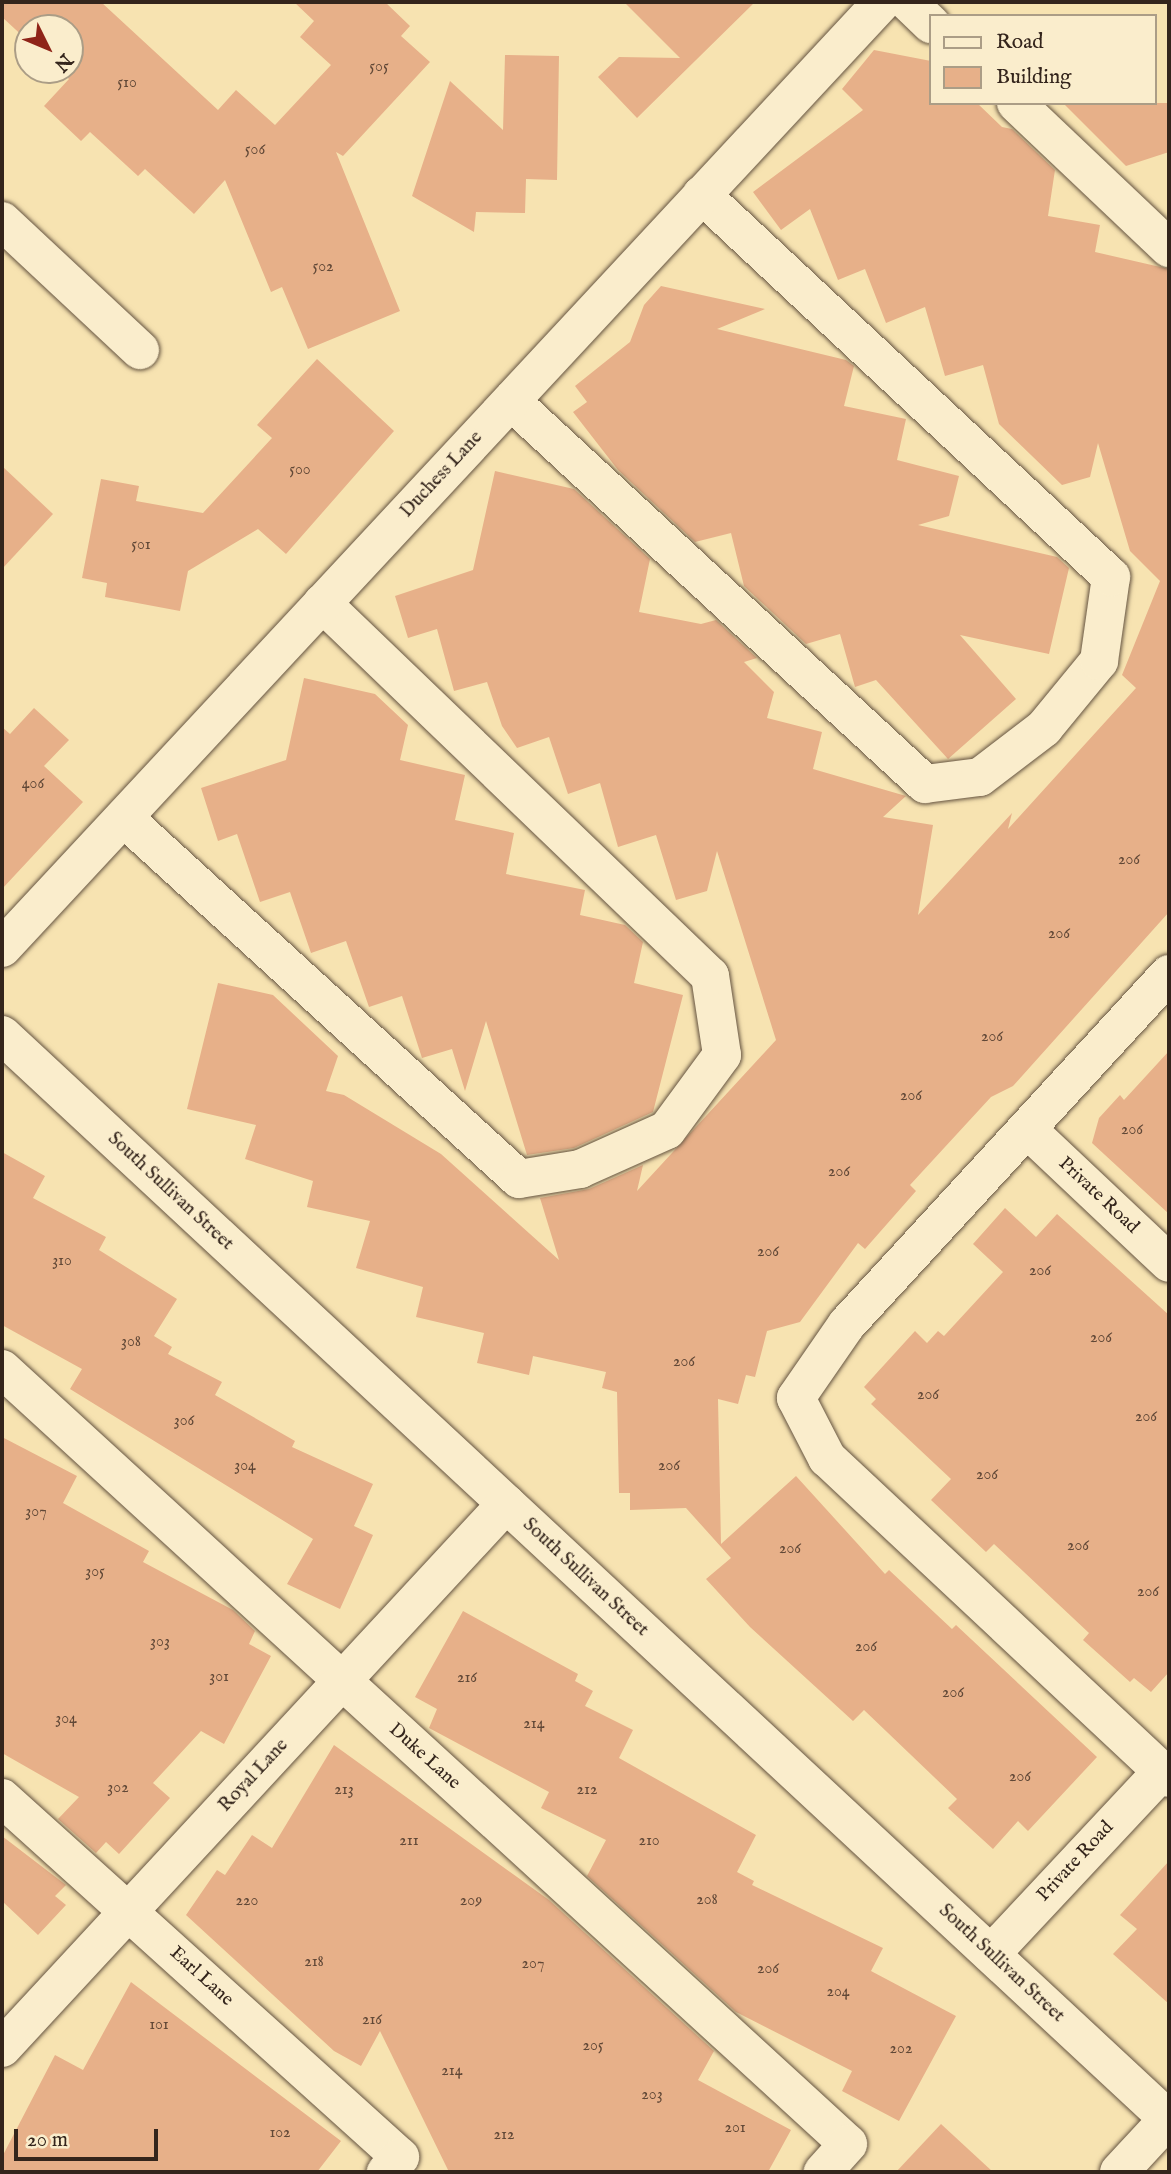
<!DOCTYPE html>
<html>
<head>
<meta charset="utf-8">
<style>
	body { margin:0 }
	#map { position:relative; width:1171px; height:2174px; overflow:hidden; background:#f7e3b1; font-family:"IM FELL English",serif }
	div>[style] { position:absolute }
	[style*='--x'] { left:calc(var(--x)*1px); top:calc(var(--y)*1px); width:calc(var(--w)*1px); rotate:calc(var(--a)*1deg) }
	.building>* { inset:0; background:#e7b089 }
	.roads { filter:drop-shadow(0 0 2px #655441) drop-shadow(0 0 2px #655441) }
	.minor>* { height:38px; margin:-19px; padding:0 19px; transform-origin:19px; border-radius:19px; background:#faedcc }
	span { translate:-50% -50%; white-space:nowrap; text-align:center; line-height:1.15; -webkit-text-stroke:6px #faedcc; paint-order:stroke }
	.number-label { font-size:16px; color:#614837 }
	.number-label span { -webkit-text-stroke-width:0 }
	.street-label { font-size:19px; color:#34251c }
	.frame { position:absolute; inset:0; border:4px solid #34251c; pointer-events:none }
	.legend { position:absolute; left:929px; top:14px; width:228px; height:91px; box-sizing:border-box; background:#faedcc; border:2px solid #ab9d86; margin:0; padding:9px 12px; list-style:none; font-size:21px; color:#34251c }
	.legend li { display:flex; align-items:center; gap:14px; height:35px }
	.legend b { width:35px; border:2px solid #ab9d86 }
	.north { position:absolute; left:14px; top:14px; width:70px; height:70px; box-sizing:border-box; background:#faedcc; border:2px solid #ab9d86; border-radius:50%; rotate:133deg; font-size:19px; font-weight:700; line-height:28px; text-align:center; color:#34251c }
	.north::after { content:''; display:block; margin:auto; width:24px; height:32px; background:#8f2418; clip-path:polygon(50% 0,100% 100%,50% 72%,0 100%) }
	.scale { position:absolute; left:14px; top:2129px; width:144px; height:32px; box-sizing:border-box; border:4px solid #34251c; border-top:0; padding-left:9px; font-size:21px; line-height:24px; white-space:nowrap; color:#34251c; -webkit-text-stroke:5px #faedcc; paint-order:stroke }
</style>
</head>
<body>
<div id="map">
	<div class="building">
		<div style="clip-path:polygon(2px 2px,101px 2px,218px 110px,236px 90px,275px 125px,331px 65px,300px 37px,314px 21px,294px 2px,385px 2px,410px 26px,401px 36px,430px 62px,343px 156px,336px 152px,400px 311px,308px 349px,282px 287px,271px 292px,225px 180px,194px 214px,145px 169px,138px 176px,90px 132px,81px 141px,44px 106px,69px 79px,59px 70px,70px 70px,70px 28px,28px 28px,28px 41px,2px 17px)"></div>
		<div style="clip-path:polygon(624px 2px,755px 2px,637px 118px,598px 77px,619px 57px,680px 58px)"></div>
		<div style="clip-path:polygon(874px 50px,931px 61px,931px 103px,977px 103px,1002px 127px,1012px 129px,1055px 170px,1048px 216px,1100px 225px,1095px 252px,1169px 269px,1169px 912px,1013px 1086px,991px 1097px,910px 1185px,916px 1191px,865px 1249px,858px 1243px,800px 1322px,767px 1331px,755px 1377px,746px 1375px,738px 1404px,718px 1399px,721px 1544px,796px 1476px,885px 1574px,889px 1570px,952px 1629px,956px 1625px,1097px 1757px,1028px 1831px,1018px 1821px,993px 1849px,948px 1808px,957px 1799px,864px 1710px,853px 1721px,750px 1627px,706px 1579px,731px 1558px,686px 1508px,630px 1510px,630px 1493px,619px 1493px,617px 1392px,602px 1388px,606px 1372px,533px 1356px,529px 1375px,477px 1363px,484px 1333px,416px 1317px,423px 1287px,356px 1268px,370px 1221px,307px 1207px,313px 1181px,245px 1159px,256px 1125px,187px 1109px,218px 983px,273px 995px,338px 1056px,326px 1091px,344px 1095px,441px 1154px,559px 1260px,540px 1198px,589px 1189px,643px 1165px,637px 1191px,776px 1040px,717px 851px,707px 891px,676px 900px,656px 835px,618px 847px,600px 783px,568px 794px,549px 737px,517px 748px,502px 726px,487px 682px,454px 691px,437px 629px,408px 638px,395px 596px,473px 570px,495px 471px,574px 489px,650px 559px,639px 612px,701px 624px,716px 620px,757px 658px,744px 662px,774px 692px,767px 718px,822px 732px,813px 769px,906px 796px,883px 817px,933px 825px,918px 915px,1012px 813px,1008px 829px,1136px 688px,1122px 675px,1160px 581px,1130px 551px,1098px 443px,1090px 477px,1062px 485px,999px 424px,983px 365px,945px 376px,925px 307px,886px 323px,865px 269px,838px 280px,810px 209px,781px 230px,753px 192px,863px 110px,842px 89px)"></div>
		<div style="clip-path:polygon(505px 55px,559px 56px,557px 180px,526px 179px,525px 213px,476px 212px,474px 232px,412px 196px,450px 81px,503px 130px)"></div>
		<div style="clip-path:polygon(1063px 103px,1169px 103px,1169px 152px,1126px 166px)"></div>
		<div style="clip-path:polygon(661px 286px,765px 309px,717px 329px,846px 360px,854px 366px,844px 406px,906px 419px,897px 460px,959px 476px,949px 516px,918px 525px,1057px 557px,1069px 568px,1049px 654px,960px 635px,1016px 699px,948px 759px,876px 680px,855px 687px,840px 634px,806px 644px,744px 586px,731px 533px,695px 542px,618px 470px,573px 412px,587px 402px,575px 386px,630px 342px,644px 305px)"></div>
		<div style="clip-path:polygon(317px 359px,394px 431px,286px 554px,258px 529px,188px 571px,180px 611px,105px 597px,107px 583px,82px 578px,101px 479px,139px 486px,136px 501px,203px 513px,272px 438px,257px 425px)"></div>
		<div style="clip-path:polygon(2px 466px,53px 514px,2px 569px)"></div>
		<div style="clip-path:polygon(304px 678px,375px 694px,408px 725px,400px 760px,465px 775px,455px 820px,514px 833px,506px 874px,585px 890px,580px 915px,625px 925px,643px 942px,634px 983px,683px 995px,653px 1112px,574px 1148px,527px 1155px,486px 1021px,465px 1091px,452px 1049px,422px 1058px,402px 996px,369px 1007px,346px 941px,311px 953px,290px 892px,260px 902px,237px 834px,218px 841px,201px 788px,286px 760px)"></div>
		<div style="clip-path:polygon(34px 708px,69px 740px,44px 766px,83px 802px,2px 889px,2px 727px,10px 734px)"></div>
		<div style="clip-path:polygon(1169px 1051px,1169px 1214px,1092px 1143px,1099px 1118px,1120px 1095px,1124px 1100px)"></div>
		<div style="clip-path:polygon(2px 1152px,45px 1176px,33px 1198px,106px 1237px,99px 1250px,177px 1299px,154px 1336px,172px 1347px,168px 1354px,222px 1382px,215px 1395px,295px 1441px,292px 1447px,373px 1484px,354px 1526px,373px 1535px,340px 1609px,287px 1584px,313px 1539px,70px 1389px,82px 1369px,2px 1325px)"></div>
		<div style="clip-path:polygon(1005px 1208px,1036px 1237px,1057px 1214px,1169px 1315px,1169px 1672px,1151px 1692px,1134px 1678px,1130px 1682px,1083px 1640px,1089px 1633px,994px 1544px,986px 1552px,931px 1500px,951px 1479px,871px 1404px,876px 1399px,864px 1387px,915px 1331px,927px 1343px,938px 1331px,944px 1336px,1003px 1272px,973px 1244px)"></div>
		<div style="clip-path:polygon(2px 1437px,77px 1476px,63px 1503px,149px 1551px,143px 1562px,233px 1610px,255px 1631px,249px 1644px,271px 1656px,224px 1744px,201px 1731px,153px 1783px,170px 1798px,119px 1854px,106px 1842px,96px 1853px,58px 1819px,79px 1797px,2px 1753px)"></div>
		<div style="clip-path:polygon(463px 1611px,578px 1674px,575px 1681px,593px 1691px,585px 1706px,633px 1730px,619px 1758px,756px 1835px,737px 1872px,754px 1881px,752px 1885px,883px 1948px,871px 1971px,956px 2016px,899px 2121px,842px 2091px,852px 2071px,736px 2012px,587px 1876px,606px 1840px,541px 1808px,549px 1792px,429px 1728px,437px 1709px,415px 1697px)"></div>
		<div style="clip-path:polygon(334px 1745px,549px 1900px,714px 2051px,698px 2080px,791px 2130px,768px 2172px,449px 2172px,380px 2031px,361px 2066px,334px 2051px,186px 1915px,217px 1870px,225px 1875px,252px 1835px,272px 1848px)"></div>
		<div style="clip-path:polygon(2px 1836px,66px 1885px,55px 1896px,66px 1905px,38px 1935px,2px 1901px)"></div>
		<div style="clip-path:polygon(1169px 1861px,1169px 2004px,1113px 1954px,1137px 1929px,1120px 1915px)"></div>
		<div style="clip-path:polygon(131px 1982px,341px 2141px,317px 2172px,2px 2172px,2px 2157px,55px 2055px,83px 2070px)"></div>
		<div style="clip-path:polygon(941px 2124px,993px 2172px,896px 2172px)"></div>
	</div>
	<div class="roads">
		<div class="minor">
			<div style="--x:908;--y:2;--w:32;--a:44"></div>
			<div style="--x:1016;--y:103;--w:211;--a:43.5"></div>
			<div style="--x:2;--y:221;--w:189;--a:43.1"></div>
			<div style="--x:511;--y:401;--w:564;--a:42.77"></div>
			<div style="--x:925;--y:784;--w:55;--a:-7.3"></div>
			<div style="--x:980;--y:777;--w:81;--a:-37.4"></div>
			<div style="--x:1044;--y:728;--w:87;--a:-50.6"></div>
			<div style="--x:1099;--y:661;--w:85;--a:-81.9"></div>
			<div style="--x:1111;--y:577;--w:560;--a:-136.95"></div>
			<div style="--x:124;--y:818;--w:535;--a:42.42"></div>
			<div style="--x:519;--y:1179;--w:62;--a:-9.3"></div>
			<div style="--x:580;--y:1169;--w:95;--a:-24.1"></div>
			<div style="--x:667;--y:1130;--w:93;--a:-53.7"></div>
			<div style="--x:722;--y:1055;--w:80;--a:-98.6"></div>
			<div style="--x:710;--y:976;--w:538;--a:-136.13"></div>
			<div style="--x:2;--y:948;--w:1292;--a:-47.07"></div>
			<div style="--x:1169;--y:974;--w:476;--a:132.6"></div>
			<div style="--x:847;--y:1324;--w:90;--a:124.6"></div>
			<div style="--x:796;--y:1398;--w:68;--a:62.7"></div>
			<div style="--x:827;--y:1458;--w:468;--a:43.1"></div>
			<div style="--x:2;--y:1035;--w:1593;--a:42.91"></div>
			<div style="--x:1027;--y:1129;--w:195;--a:43.3"></div>
			<div style="--x:2;--y:1369;--w:1147;--a:42.49"></div>
			<div style="--x:848;--y:2144;--w:38;--a:132"></div>
			<div style="--x:2;--y:1798;--w:536;--a:42.05"></div>
			<div style="--x:400;--y:2157;--w:21;--a:133"></div>
			<div style="--x:991;--y:1954;--w:250;--a:-46.9"></div>
			<div style="--x:2;--y:2048;--w:742;--a:-47.19"></div>
			<div style="--x:1119;--y:2172;--w:72;--a:-47.2"></div>
		</div>
	</div>
	<div class="number-label">
		<span style="left:379px;top:67px">505</span>
		<span style="left:127px;top:83px">510</span>
		<span style="left:255px;top:150px">506</span>
		<span style="left:323px;top:267px">502</span>
		<span style="left:300px;top:470px">500</span>
		<span style="left:141px;top:545px">501</span>
		<span style="left:33px;top:784px">406</span>
		<span style="left:1129px;top:860px">206</span>
		<span style="left:1059px;top:934px">206</span>
		<span style="left:992px;top:1037px">206</span>
		<span style="left:911px;top:1096px">206</span>
		<span style="left:1132px;top:1130px">206</span>
		<span style="left:839px;top:1172px">206</span>
		<span style="left:768px;top:1252px">206</span>
		<span style="left:62px;top:1261px">310</span>
		<span style="left:1040px;top:1271px">206</span>
		<span style="left:1101px;top:1338px">206</span>
		<span style="left:131px;top:1342px">308</span>
		<span style="left:684px;top:1362px">206</span>
		<span style="left:928px;top:1395px">206</span>
		<span style="left:1146px;top:1417px">206</span>
		<span style="left:184px;top:1421px">306</span>
		<span style="left:245px;top:1466px">304</span>
		<span style="left:669px;top:1466px">206</span>
		<span style="left:987px;top:1475px">206</span>
		<span style="left:36px;top:1512px">307</span>
		<span style="left:1078px;top:1546px">206</span>
		<span style="left:790px;top:1549px">206</span>
		<span style="left:95px;top:1572px">305</span>
		<span style="left:1148px;top:1592px">206</span>
		<span style="left:160px;top:1642px">303</span>
		<span style="left:866px;top:1647px">206</span>
		<span style="left:219px;top:1677px">301</span>
		<span style="left:467px;top:1678px">216</span>
		<span style="left:953px;top:1693px">206</span>
		<span style="left:66px;top:1719px">304</span>
		<span style="left:534px;top:1724px">214</span>
		<span style="left:1020px;top:1777px">206</span>
		<span style="left:118px;top:1788px">302</span>
		<span style="left:344px;top:1790px">213</span>
		<span style="left:587px;top:1790px">212</span>
		<span style="left:409px;top:1841px">211</span>
		<span style="left:649px;top:1841px">210</span>
		<span style="left:707px;top:1900px">208</span>
		<span style="left:247px;top:1901px">220</span>
		<span style="left:471px;top:1901px">209</span>
		<span style="left:314px;top:1962px">218</span>
		<span style="left:533px;top:1964px">207</span>
		<span style="left:768px;top:1969px">206</span>
		<span style="left:838px;top:1992px">204</span>
		<span style="left:372px;top:2020px">216</span>
		<span style="left:159px;top:2025px">101</span>
		<span style="left:593px;top:2046px">205</span>
		<span style="left:901px;top:2049px">202</span>
		<span style="left:452px;top:2071px">214</span>
		<span style="left:652px;top:2095px">203</span>
		<span style="left:735px;top:2128px">201</span>
		<span style="left:280px;top:2133px">102</span>
		<span style="left:504px;top:2135px">212</span>
	</div>
	<div class="street-label">
		<span style="left:442px;top:475px;rotate:-47deg">Duchess Lane</span>
		<span style="left:170px;top:1192px;rotate:43deg">South Sullivan Street</span>
		<span style="left:1098px;top:1196px;rotate:43deg">Private Road</span>
		<span style="left:585px;top:1578px;rotate:43deg">South Sullivan Street</span>
		<span style="left:424px;top:1757px;rotate:42deg">Duke Lane</span>
		<span style="left:254px;top:1776px;rotate:-47deg">Royal Lane</span>
		<span style="left:1076px;top:1862px;rotate:-47deg">Private Road</span>
		<span style="left:1001px;top:1964px;rotate:43deg">South Sullivan Street</span>
		<span style="left:201px;top:1977px;rotate:42deg">Earl Lane</span>
	</div>
	<div class="frame"></div>
	<ul class="legend">
	<li><b style="height:9px;background:#faedcc"></b>Road</li>
	<li><b style="height:19px;background:#e7b089"></b>Building</li>
	</ul>
	<div class="north">N</div>
	<div class="scale">20 m</div>
</div>
</body>
</html>
